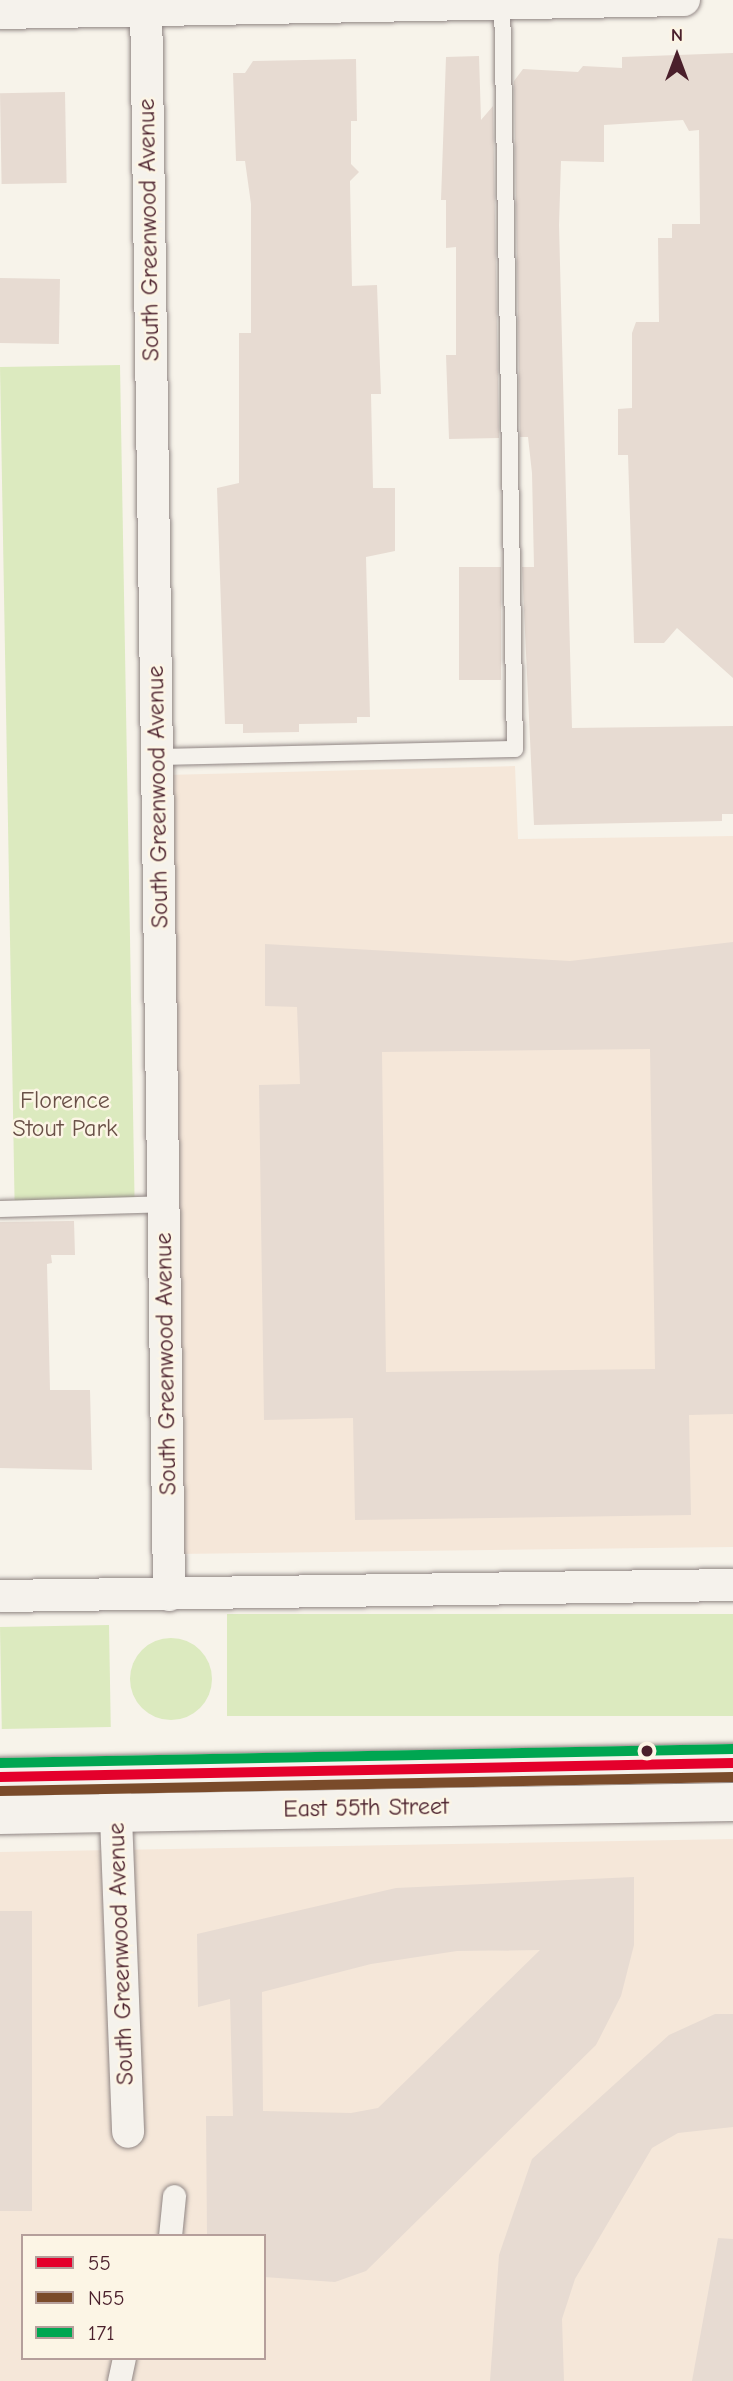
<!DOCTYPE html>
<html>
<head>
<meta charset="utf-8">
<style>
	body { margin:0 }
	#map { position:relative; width:733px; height:2381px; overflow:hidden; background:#f7f3ea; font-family:"Comic Neue",sans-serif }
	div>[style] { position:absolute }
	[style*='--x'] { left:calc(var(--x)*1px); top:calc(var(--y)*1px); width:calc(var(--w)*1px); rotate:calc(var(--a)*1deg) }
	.built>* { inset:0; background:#f5e7d9 }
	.green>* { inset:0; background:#dceabf; transform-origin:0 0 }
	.round { border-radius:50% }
	.building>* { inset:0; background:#e7dbd2; transform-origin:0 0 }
	.roads { filter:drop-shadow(0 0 2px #908684) drop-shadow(0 0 2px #908684) }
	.service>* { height:16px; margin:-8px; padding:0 8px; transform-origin:8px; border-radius:8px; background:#f5f2ec }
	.pedestrian>* { height:23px; margin:-11.5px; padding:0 11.5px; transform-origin:11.5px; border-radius:11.5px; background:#f5f2ec }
	.minor>* { height:32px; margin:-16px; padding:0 16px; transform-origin:16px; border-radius:16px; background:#f5f2ec }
	.tertiary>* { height:38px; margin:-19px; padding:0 19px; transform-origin:19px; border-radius:19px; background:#f5f2ec }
	.bus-1>* { height:10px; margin:-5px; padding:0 5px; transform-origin:5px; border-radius:5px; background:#e4002b }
	.bus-2>* { height:10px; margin:-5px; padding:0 5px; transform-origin:5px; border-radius:5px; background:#7a4b2a }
	.bus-3>* { height:10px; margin:-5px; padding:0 5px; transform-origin:5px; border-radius:5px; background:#00a651 }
	.dots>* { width:19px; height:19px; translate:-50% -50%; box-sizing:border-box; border:4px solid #fcf5e5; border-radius:50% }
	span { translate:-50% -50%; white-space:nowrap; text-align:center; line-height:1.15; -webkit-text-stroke:5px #fcf5e5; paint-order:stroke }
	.street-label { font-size:24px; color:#4a1f2b }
	.park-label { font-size:24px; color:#695047 }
	.legend { position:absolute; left:21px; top:2234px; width:245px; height:126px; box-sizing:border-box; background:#fcf5e5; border:2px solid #b59f9b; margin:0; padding:9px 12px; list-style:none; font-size:21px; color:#4a1f2b }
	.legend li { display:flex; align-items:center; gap:14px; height:35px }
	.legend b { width:35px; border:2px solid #b59f9b }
	.north { position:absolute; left:642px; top:21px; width:70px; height:70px; -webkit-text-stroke:5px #fcf5e5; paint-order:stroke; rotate:0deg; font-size:19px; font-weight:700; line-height:28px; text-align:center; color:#4a1f2b }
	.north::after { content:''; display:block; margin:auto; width:24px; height:32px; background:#4a1f2b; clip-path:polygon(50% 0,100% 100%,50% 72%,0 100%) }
</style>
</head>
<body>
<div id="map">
	<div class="built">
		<div style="clip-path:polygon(515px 766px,518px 839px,733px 836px,733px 1547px,178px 1554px,165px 775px)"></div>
		<div style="clip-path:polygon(evenodd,733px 1839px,733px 2381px,0 2381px,0 1852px,733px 1839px,23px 2236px,264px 2236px,264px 2358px,23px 2358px,23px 2236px)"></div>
	</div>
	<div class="green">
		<div style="left:120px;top:365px;width:835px;height:120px;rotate:89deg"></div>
		<div style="left:733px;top:1614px;width:102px;height:506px;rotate:90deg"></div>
		<div style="left:109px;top:1625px;width:102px;height:109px;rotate:89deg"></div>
		<div class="round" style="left:130px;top:1638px;width:82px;height:82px"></div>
	</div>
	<div class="building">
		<div style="clip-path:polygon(733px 53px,733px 678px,677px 628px,664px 643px,634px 643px,628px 455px,618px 455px,618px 409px,632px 408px,632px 333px,636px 322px,659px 322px,658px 238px,672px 238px,672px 224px,700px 224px,699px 130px,689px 131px,683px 120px,604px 125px,604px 162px,561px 161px,559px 225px,572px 728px,733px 726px,733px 814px,722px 814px,722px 821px,534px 825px,522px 567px,534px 567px,532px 473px,528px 437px,520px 437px,514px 81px,523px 69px,578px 72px,583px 66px,622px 68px,622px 57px)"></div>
		<div style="clip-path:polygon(479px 56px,481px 120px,493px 106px,499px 438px,449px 439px,446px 355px,456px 355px,456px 247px,446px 248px,446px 200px,441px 200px,446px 57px)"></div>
		<div style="clip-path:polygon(356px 59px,357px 121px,351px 121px,351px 164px,359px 172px,350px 181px,352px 286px,377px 285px,381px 394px,371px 394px,373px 488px,395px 488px,395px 551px,366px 557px,370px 717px,357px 717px,357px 723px,299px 724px,299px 732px,243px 733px,243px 724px,225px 724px,217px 488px,239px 483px,239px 333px,251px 333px,251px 204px,245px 161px,236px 161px,233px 73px,245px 73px,253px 61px)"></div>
		<div style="left:65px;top:92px;width:91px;height:65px;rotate:89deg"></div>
		<div style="left:0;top:278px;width:60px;height:65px;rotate:1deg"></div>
		<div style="left:459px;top:567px;width:42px;height:113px"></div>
		<div style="clip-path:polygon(evenodd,733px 942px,733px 1414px,689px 1415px,691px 1515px,355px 1520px,353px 1418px,264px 1420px,259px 1085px,300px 1084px,297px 1007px,265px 1006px,265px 944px,570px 961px,733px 942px,650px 1049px,655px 1369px,386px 1372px,382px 1052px,650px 1049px)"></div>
		<div style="clip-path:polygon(74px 1221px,75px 1255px,51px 1255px,52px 1263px,47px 1264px,50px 1390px,90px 1390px,92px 1470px,0 1468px,0 1222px)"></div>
		<div style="clip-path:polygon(evenodd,634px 1877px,634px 1945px,621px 1996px,596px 2045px,366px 2271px,335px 2282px,264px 2277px,264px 2236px,207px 2236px,206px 2116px,233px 2116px,230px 1999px,198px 2007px,197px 1934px,396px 1888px,634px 1877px,540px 1950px,378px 2108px,351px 2113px,263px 2111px,262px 1992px,371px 1964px,457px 1951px,540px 1950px)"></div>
		<div style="left:0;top:1911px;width:32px;height:300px"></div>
		<div style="clip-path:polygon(715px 2014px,733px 2014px,733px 2127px,678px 2133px,652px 2148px,575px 2279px,562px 2319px,564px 2381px,490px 2381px,499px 2255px,532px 2159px,669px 2035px)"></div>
		<div style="clip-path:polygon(718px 2238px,733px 2239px,733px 2381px,692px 2381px)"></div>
	</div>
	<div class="roads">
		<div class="service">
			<div style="--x:157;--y:757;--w:358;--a:-1.3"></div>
			<div style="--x:515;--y:749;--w:749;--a:-90.99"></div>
			<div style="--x:0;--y:1209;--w:164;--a:-1.7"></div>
		</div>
		<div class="pedestrian">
			<div style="--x:170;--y:2236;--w:40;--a:-84.3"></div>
			<div style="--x:119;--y:2381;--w:24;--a:-78"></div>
		</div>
		<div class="minor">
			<div style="--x:146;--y:0;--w:1595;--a:89.17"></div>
			<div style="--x:0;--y:13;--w:684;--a:-1.09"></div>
			<div style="--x:0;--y:1596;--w:733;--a:-0.86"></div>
			<div style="--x:115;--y:1791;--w:341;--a:87.8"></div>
		</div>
		<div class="tertiary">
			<div style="--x:0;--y:1777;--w:733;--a:-1.09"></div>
			<div style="--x:0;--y:1815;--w:733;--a:-1.02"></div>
		</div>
	</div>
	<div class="bus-1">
		<div style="--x:0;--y:1777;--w:733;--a:-1.09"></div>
	</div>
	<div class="bus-2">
		<div style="--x:0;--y:1791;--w:733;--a:-1.09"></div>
	</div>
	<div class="bus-3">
		<div style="--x:0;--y:1763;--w:733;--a:-1.09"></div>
	</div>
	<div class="dots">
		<div style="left:647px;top:1751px;background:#4a1f2b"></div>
	</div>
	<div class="street-label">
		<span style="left:149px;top:230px;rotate:-91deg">South Greenwood Avenue</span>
		<span style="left:158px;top:797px;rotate:-91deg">South Greenwood Avenue</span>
		<span style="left:166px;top:1364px;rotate:-91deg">South Greenwood Avenue</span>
		<span style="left:366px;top:1808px;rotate:-1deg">East 55th Street</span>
		<span style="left:121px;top:1954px;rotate:-92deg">South Greenwood Avenue</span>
	</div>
	<div class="park-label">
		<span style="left:65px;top:1115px">Florence<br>Stout Park</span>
	</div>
	<ul class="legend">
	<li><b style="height:9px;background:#e4002b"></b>55</li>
	<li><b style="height:9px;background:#7a4b2a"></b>N55</li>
	<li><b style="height:9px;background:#00a651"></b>171</li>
	</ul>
	<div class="north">N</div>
</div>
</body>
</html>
